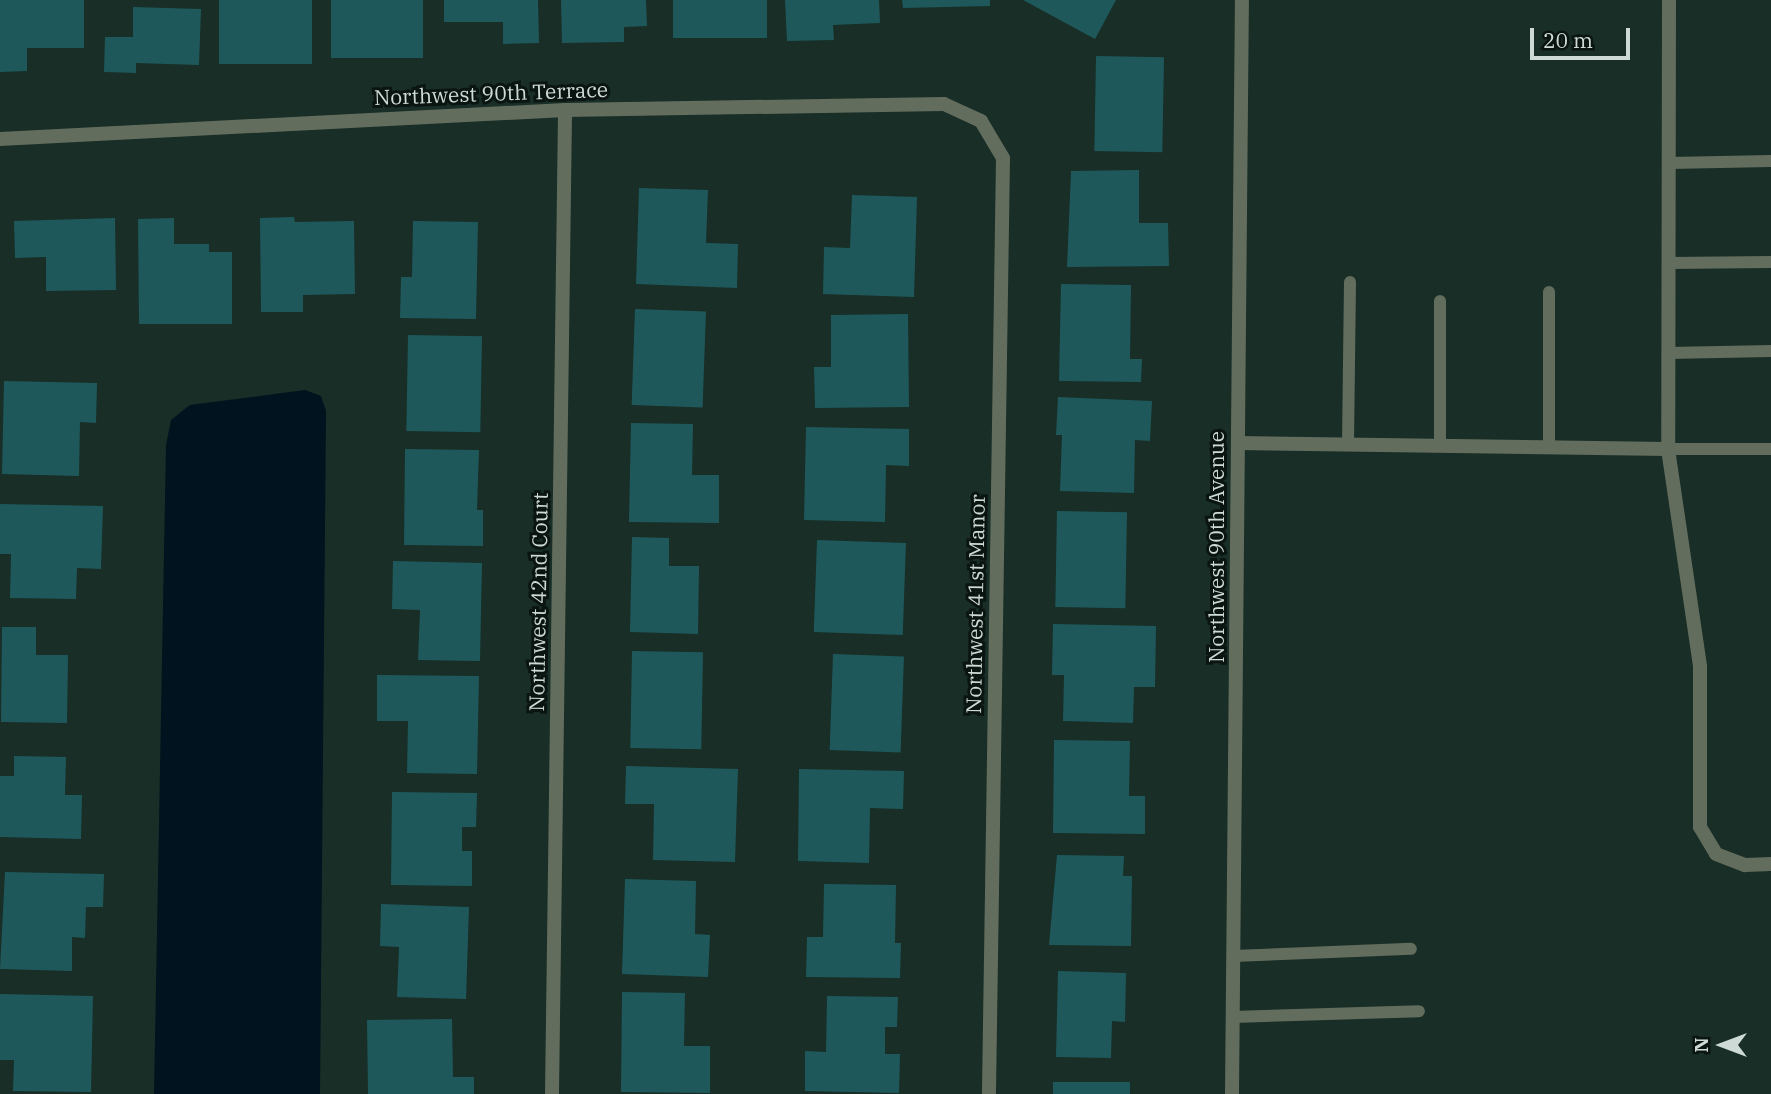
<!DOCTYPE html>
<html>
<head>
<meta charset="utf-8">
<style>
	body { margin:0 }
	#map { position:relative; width:1771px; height:1094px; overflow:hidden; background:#182e26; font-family:"IBM Plex Serif",serif }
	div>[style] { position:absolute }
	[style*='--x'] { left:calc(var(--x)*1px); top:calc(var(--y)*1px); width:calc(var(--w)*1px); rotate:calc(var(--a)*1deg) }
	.water>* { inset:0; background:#01131e }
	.building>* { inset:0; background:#1f585b; transform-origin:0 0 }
	.service>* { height:12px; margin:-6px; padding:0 6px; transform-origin:6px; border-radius:6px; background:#636d5e }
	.minor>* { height:14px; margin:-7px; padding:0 7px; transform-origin:7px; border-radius:7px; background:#636d5e }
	span { translate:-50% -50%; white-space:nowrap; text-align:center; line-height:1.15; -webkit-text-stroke:6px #0a1410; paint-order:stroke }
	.street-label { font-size:21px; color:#cddad5 }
	.north { position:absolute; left:1687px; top:1010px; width:70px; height:70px; -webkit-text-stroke:5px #0a1410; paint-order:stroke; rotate:270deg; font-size:19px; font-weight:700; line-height:28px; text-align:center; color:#cddad5 }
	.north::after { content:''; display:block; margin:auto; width:24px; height:32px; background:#cddad5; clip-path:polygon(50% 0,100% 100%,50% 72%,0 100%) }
	.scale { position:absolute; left:1530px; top:28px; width:100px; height:32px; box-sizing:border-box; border:4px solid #cddad5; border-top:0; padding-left:9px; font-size:21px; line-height:24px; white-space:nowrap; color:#cddad5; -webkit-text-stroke:5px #0a1410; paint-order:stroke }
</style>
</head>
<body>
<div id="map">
	<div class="water">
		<div style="clip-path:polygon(305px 390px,321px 396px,326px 411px,320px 1094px,154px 1094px,166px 445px,171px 420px,190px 405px)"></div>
	</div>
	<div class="building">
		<div style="clip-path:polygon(0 0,84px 0,84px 48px,27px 48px,27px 71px,0 72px)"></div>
		<div style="left:219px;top:0;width:93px;height:64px"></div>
		<div style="left:331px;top:0;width:92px;height:58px"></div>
		<div style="clip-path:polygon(444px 0,538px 0,539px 43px,503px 44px,503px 22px,444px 22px)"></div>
		<div style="clip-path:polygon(561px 0,646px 0,647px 26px,624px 27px,624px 42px,562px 43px)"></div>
		<div style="left:673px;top:0;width:94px;height:38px"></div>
		<div style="clip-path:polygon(785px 0,879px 0,880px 23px,833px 25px,834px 40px,787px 41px)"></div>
		<div style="clip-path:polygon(902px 0,990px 0,990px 6px,903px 8px)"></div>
		<div style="clip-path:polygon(1023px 0,1116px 0,1095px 39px)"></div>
		<div style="clip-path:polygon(133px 7px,201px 9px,199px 65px,136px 63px,136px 73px,104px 72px,105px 37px,133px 37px)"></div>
		<div style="left:1096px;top:56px;width:68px;height:95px;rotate:1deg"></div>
		<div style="clip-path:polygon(1139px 170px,1139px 223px,1168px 223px,1169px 266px,1067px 267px,1071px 171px)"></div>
		<div style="clip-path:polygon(639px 188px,708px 190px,706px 243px,738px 244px,737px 288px,636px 284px)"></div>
		<div style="clip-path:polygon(852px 195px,917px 197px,914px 297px,823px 294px,824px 247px,850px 248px)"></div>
		<div style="clip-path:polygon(294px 217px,295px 222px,354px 221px,355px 294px,303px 295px,303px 312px,261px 312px,260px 218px)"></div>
		<div style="clip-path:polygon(115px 218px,116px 290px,46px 291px,46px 257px,15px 258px,14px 221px)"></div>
		<div style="clip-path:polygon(174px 218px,174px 244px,209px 244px,209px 252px,232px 252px,232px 324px,139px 324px,138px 219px)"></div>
		<div style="clip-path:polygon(413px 221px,478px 222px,476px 319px,400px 318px,401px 277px,412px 277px)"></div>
		<div style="clip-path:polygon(1061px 284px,1131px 285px,1130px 359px,1142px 359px,1141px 382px,1059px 381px)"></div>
		<div style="left:635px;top:309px;width:71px;height:96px;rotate:2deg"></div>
		<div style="clip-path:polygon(908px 314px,909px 407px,815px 408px,814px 367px,831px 367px,831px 315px)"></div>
		<div style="left:408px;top:335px;width:74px;height:96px;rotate:1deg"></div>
		<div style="clip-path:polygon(4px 381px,97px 383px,96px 423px,80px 422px,79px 476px,2px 474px)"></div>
		<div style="clip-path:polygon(1058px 397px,1152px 401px,1150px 441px,1135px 440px,1134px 493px,1060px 491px,1062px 435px,1056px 435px)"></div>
		<div style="clip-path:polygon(631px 423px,693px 424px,692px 475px,719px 475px,719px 523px,629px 522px)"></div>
		<div style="clip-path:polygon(806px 427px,909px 429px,909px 466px,886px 465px,885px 522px,804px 520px)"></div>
		<div style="clip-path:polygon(405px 449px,479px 450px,477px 510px,483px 510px,483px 546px,404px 545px)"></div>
		<div style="clip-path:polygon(0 504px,103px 506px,101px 569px,77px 568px,76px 599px,10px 598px,11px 554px,0 554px)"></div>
		<div style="left:1057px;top:511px;width:70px;height:96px;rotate:1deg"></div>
		<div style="clip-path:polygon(632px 537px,669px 538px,669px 566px,699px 566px,698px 634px,630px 632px)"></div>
		<div style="left:817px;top:540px;width:89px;height:92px;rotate:2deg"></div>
		<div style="clip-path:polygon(393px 561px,482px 563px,480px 661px,418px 660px,420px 610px,392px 609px)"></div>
		<div style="clip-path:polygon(1053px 624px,1156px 626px,1155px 687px,1134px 687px,1133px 723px,1063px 721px,1064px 675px,1052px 675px)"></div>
		<div style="clip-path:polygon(2px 627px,36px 627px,36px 655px,68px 655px,67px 723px,1px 722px)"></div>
		<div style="left:632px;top:651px;width:71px;height:97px;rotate:1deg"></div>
		<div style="left:833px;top:654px;width:71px;height:96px;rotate:2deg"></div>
		<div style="clip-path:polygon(377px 675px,479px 676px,477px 774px,407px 773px,408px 721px,377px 721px)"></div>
		<div style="clip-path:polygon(1054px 740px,1130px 741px,1129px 796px,1145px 796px,1145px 834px,1053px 833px)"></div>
		<div style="clip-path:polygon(14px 756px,66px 757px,65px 795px,82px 795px,81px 839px,0 837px,0 776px,14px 776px)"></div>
		<div style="clip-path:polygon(626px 766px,738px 769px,735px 862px,653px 860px,654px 804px,625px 804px)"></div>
		<div style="clip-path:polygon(799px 769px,904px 771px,903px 809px,870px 808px,869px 863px,798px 861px)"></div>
		<div style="clip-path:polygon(392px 792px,477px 793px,476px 827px,462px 827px,462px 851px,472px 851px,472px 886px,391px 885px)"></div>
		<div style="clip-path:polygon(1057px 855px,1124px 856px,1123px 876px,1132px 876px,1131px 946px,1049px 945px)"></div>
		<div style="clip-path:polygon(5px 872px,104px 874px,103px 907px,86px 907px,85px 938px,72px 937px,72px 971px,0 969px)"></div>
		<div style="clip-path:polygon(625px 879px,696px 881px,695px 934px,710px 935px,708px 977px,622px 974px)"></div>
		<div style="clip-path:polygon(824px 884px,896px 885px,895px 943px,901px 943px,900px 978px,806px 977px,807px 937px,823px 937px)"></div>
		<div style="clip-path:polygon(381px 904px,469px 907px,466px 999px,397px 997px,399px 947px,380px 946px)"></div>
		<div style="clip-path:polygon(1058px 971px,1126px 973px,1125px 1022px,1112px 1021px,1111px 1058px,1056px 1057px)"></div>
		<div style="clip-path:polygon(622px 992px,685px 993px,684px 1046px,710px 1046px,710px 1093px,621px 1092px)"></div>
		<div style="clip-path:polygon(0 994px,93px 996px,91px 1092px,13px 1091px,14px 1060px,0 1060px)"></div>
		<div style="clip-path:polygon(827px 996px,898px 997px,897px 1027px,885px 1027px,885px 1054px,900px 1054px,899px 1093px,805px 1091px,805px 1051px,826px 1052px)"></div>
		<div style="clip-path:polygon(452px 1019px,453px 1077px,474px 1077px,474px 1094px,368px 1094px,367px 1020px)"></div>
		<div style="left:1053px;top:1082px;width:77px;height:12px"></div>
	</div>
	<div class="service">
		<div style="--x:1669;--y:163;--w:102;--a:-1.1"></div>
		<div style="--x:1669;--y:263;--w:102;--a:-0.6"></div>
		<div style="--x:1549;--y:292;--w:155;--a:90"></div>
		<div style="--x:1668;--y:353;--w:103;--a:-1.1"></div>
		<div style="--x:1348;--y:445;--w:163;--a:-89.3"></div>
		<div style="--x:1440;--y:446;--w:145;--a:-90"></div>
		<div style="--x:1668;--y:449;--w:103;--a:0"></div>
		<div style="--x:1233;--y:956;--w:178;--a:-2.3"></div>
		<div style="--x:1233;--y:1017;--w:186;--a:-1.8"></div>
	</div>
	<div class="minor">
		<div style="--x:1669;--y:0;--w:449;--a:90.1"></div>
		<div style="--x:1668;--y:449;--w:220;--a:81.6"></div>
		<div style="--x:1700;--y:667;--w:160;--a:90"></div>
		<div style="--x:1700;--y:827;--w:31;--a:59"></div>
		<div style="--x:1716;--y:854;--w:31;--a:21"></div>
		<div style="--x:1745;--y:865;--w:26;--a:-2"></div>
		<div style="--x:0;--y:139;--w:566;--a:-2.94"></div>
		<div style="--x:565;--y:110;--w:379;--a:-0.9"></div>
		<div style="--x:944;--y:104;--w:41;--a:24.7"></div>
		<div style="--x:981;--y:121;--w:43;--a:59.3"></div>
		<div style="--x:1003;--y:158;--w:936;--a:90.86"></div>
		<div style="--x:1238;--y:443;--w:430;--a:0.8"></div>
		<div style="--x:552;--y:1094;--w:984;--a:-89.24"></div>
		<div style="--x:1232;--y:1094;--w:1094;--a:-89.48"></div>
	</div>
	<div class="street-label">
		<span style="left:491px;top:93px;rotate:-2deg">Northwest 90th Terrace</span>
		<span style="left:1216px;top:547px;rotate:-90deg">Northwest 90th Avenue</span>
		<span style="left:538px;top:602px;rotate:-89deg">Northwest 42nd Court</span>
		<span style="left:975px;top:604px;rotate:-89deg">Northwest 41st Manor</span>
	</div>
	<div class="north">N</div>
	<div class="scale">20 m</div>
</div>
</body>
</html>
